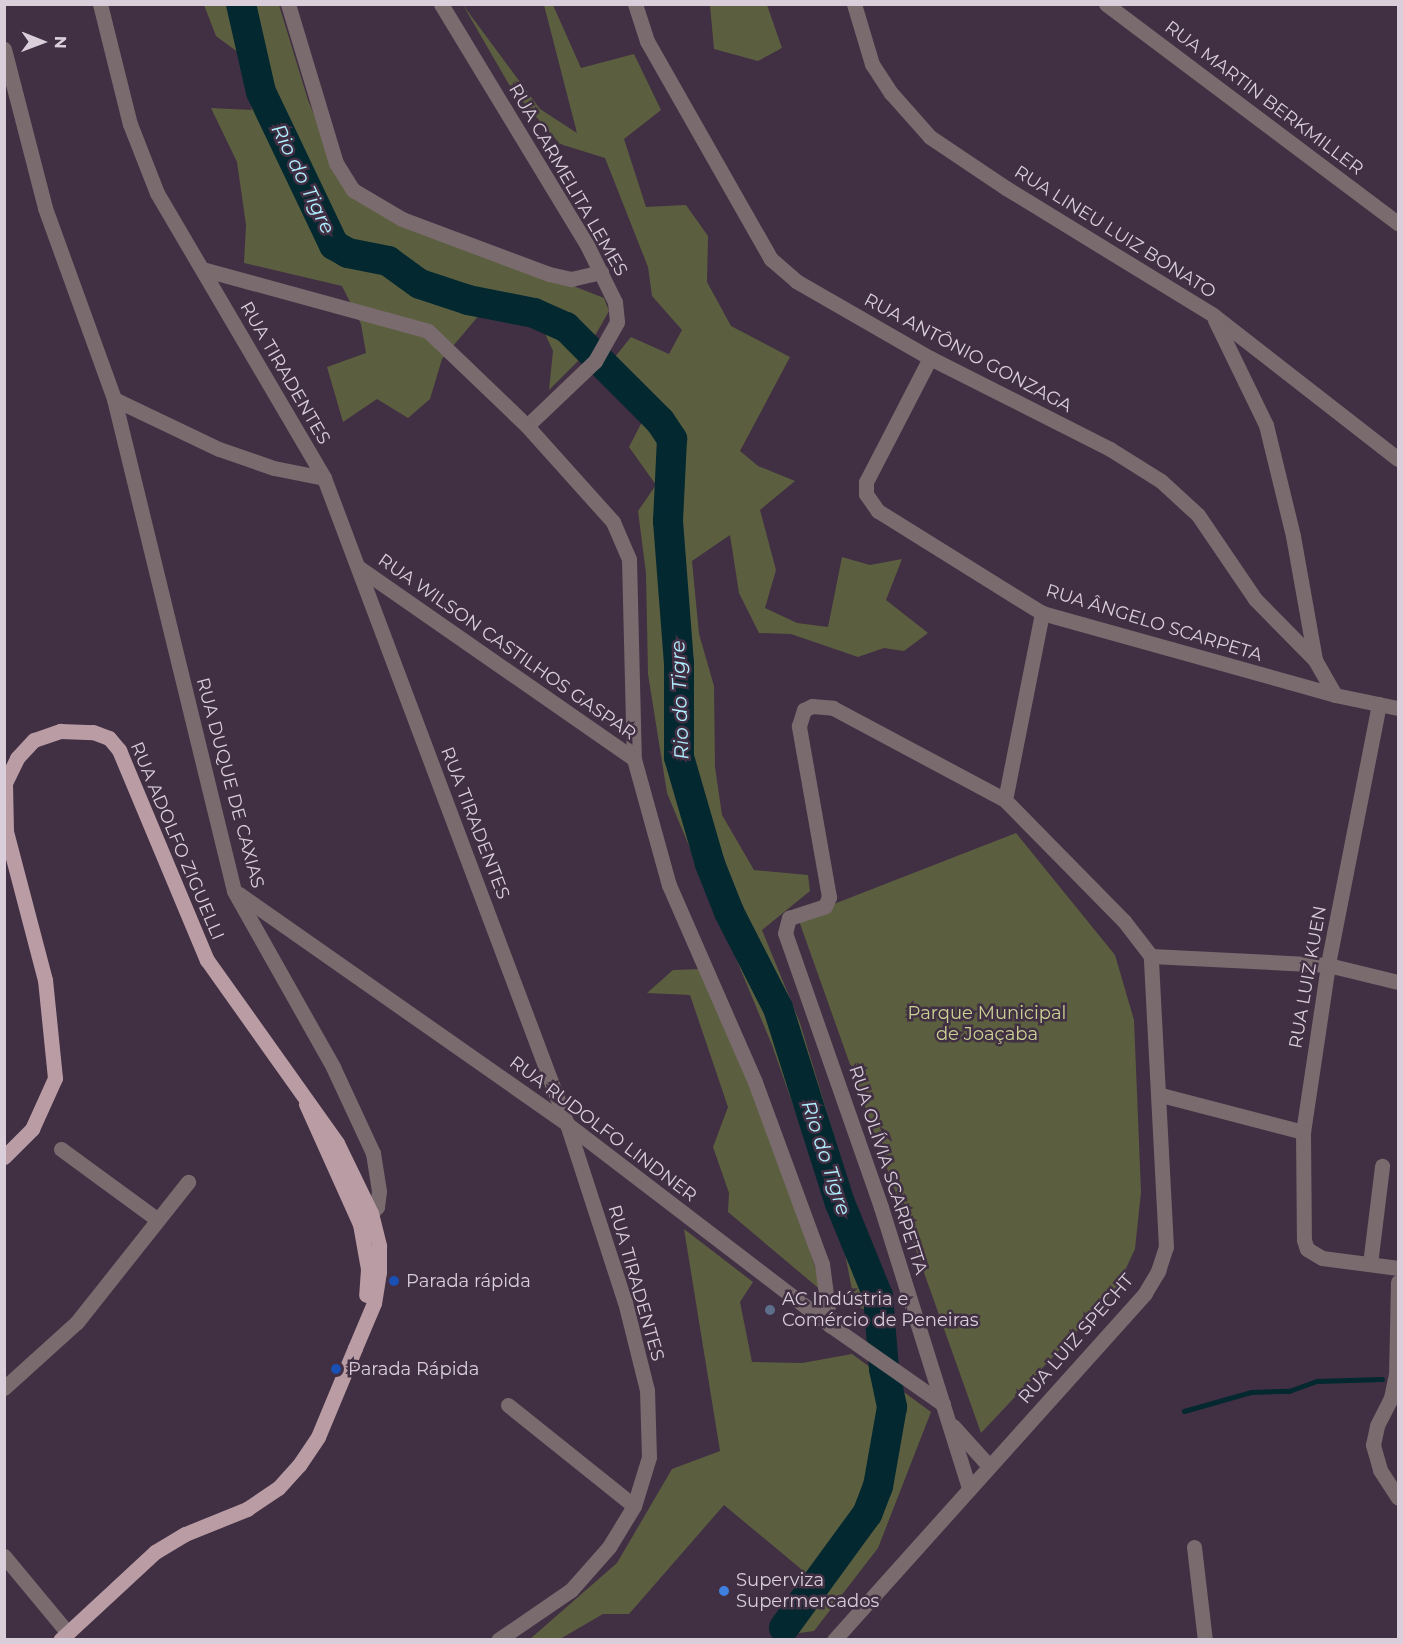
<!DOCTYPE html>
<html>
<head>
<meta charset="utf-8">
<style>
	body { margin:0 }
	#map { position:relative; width:1403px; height:1644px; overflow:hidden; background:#412f43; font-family:Montserrat,sans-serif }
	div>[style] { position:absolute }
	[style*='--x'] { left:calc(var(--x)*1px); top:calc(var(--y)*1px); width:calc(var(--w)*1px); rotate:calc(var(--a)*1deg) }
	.green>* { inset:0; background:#5c5f3f }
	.stream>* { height:5px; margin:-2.5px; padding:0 2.5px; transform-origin:2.5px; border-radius:2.5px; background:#032830 }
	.river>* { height:30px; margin:-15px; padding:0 15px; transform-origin:15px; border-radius:15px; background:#032830 }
	.minor>* { height:15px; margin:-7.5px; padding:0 7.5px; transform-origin:7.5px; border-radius:7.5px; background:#796b6e }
	.major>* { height:15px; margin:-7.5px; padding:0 7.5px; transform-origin:7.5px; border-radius:7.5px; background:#ba9da4 }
	.dots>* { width:16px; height:16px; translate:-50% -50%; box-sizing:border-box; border:3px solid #412f43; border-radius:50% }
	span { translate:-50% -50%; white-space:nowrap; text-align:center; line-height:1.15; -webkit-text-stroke:5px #412f43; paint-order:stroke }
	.street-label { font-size:18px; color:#d9ceda }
	.park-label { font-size:18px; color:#cad192 }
	.poi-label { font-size:18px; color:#d9ceda }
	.left { translate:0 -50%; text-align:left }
	.water-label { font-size:20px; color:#b0efff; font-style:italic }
	.frame { position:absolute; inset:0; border:6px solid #d9ceda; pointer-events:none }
	.north { position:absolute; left:12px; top:12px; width:60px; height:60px; -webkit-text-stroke:4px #412f43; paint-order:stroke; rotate:91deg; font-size:16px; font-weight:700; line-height:24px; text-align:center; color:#d9ceda }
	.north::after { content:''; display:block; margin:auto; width:21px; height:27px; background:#d9ceda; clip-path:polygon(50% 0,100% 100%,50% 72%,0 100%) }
</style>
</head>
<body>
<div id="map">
	<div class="green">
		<div style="clip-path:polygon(204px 5px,279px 5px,308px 100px,345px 189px,479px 249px,604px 298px,609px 311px,584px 355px,549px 390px,553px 351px,542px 327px,486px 307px,442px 359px,430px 399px,408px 418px,377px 399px,343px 422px,327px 367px,366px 353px,361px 324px,342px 286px,244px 263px,246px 225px,237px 162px,211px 108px,252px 110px,239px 53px,216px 36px)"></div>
		<div style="clip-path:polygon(463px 5px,540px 109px,577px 133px,544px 5px,553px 5px,581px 68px,634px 54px,661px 110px,624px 139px,646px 207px,686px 205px,708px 236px,707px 282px,731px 326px,790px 357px,740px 451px,758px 466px,795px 481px,760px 510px,776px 570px,765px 608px,797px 623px,828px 627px,842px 557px,870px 565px,902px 559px,886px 600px,928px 633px,904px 651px,884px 648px,858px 657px,791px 634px,759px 633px,739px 593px,730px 535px,692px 561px,699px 634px,714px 686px,715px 767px,722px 815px,754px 870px,808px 875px,810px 891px,762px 930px,800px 1023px,890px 1321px,855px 1305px,845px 1254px,772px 1045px,667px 793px,648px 674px,646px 573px,638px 511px,656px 485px,629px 447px,643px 420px,602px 373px,631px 337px,669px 354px,682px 330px,652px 296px,648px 267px,605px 158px,560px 144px,511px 88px)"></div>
		<div style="clip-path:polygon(710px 5px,767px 5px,782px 48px,758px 61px,714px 49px)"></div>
		<div style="clip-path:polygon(1016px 833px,1115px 955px,1134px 1020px,1141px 1192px,1135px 1249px,1116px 1290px,981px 1433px,798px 918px)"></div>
		<div style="clip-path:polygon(702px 969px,765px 1112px,823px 1292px,728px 1212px,729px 1193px,713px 1147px,728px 1107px,690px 995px,647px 993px,673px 970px)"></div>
		<div style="clip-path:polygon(684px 1229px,753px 1282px,740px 1302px,752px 1362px,802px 1363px,852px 1354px,931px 1412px,878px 1548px,814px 1631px,792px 1634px,801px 1569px,724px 1505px,629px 1614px,603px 1614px,560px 1639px,530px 1639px,617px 1563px,672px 1469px,720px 1451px)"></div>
	</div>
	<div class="stream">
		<div style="--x:1184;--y:1411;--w:70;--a:-15.8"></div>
		<div style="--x:1251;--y:1392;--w:38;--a:-2"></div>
		<div style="--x:1289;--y:1391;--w:30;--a:-20"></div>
		<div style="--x:1317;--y:1381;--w:65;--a:-1.8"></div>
	</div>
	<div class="river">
		<div style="--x:241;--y:4;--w:90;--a:77.2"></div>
		<div style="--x:261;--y:92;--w:170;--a:64.5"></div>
		<div style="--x:334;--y:245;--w:16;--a:30"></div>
		<div style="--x:348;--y:253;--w:41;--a:11.3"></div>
		<div style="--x:388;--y:261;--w:39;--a:36"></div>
		<div style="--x:420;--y:284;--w:51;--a:18.4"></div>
		<div style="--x:468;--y:300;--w:67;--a:11.1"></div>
		<div style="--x:534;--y:313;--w:35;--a:24"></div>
		<div style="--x:566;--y:327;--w:133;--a:45"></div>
		<div style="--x:660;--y:421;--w:22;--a:56"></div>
		<div style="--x:672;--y:439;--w:82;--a:92.8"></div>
		<div style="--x:668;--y:521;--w:142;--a:85.6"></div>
		<div style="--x:679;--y:663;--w:94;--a:90"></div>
		<div style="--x:679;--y:757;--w:111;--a:73.8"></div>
		<div style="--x:710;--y:864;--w:52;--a:68.4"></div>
		<div style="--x:729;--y:912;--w:108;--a:63"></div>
		<div style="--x:778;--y:1008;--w:205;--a:72.4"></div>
		<div style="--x:840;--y:1203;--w:100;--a:67.8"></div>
		<div style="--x:878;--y:1296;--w:73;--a:85.3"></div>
		<div style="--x:884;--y:1369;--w:39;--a:78"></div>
		<div style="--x:892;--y:1407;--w:80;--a:100"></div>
		<div style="--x:878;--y:1486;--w:30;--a:111"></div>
		<div style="--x:867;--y:1514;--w:141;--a:126.1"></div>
	</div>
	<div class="minor">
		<div style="--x:100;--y:4;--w:124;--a:76"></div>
		<div style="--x:130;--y:124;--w:74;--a:68.6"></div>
		<div style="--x:157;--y:193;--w:330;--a:59.6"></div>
		<div style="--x:324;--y:478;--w:690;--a:69.39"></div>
		<div style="--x:567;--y:1124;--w:187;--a:72"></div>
		<div style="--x:625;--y:1302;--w:91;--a:76"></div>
		<div style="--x:647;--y:1390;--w:67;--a:88.3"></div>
		<div style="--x:649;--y:1457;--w:51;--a:107"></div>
		<div style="--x:634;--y:1506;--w:48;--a:121.4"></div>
		<div style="--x:609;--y:1547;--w:57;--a:131.5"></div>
		<div style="--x:571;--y:1590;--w:88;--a:145.6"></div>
		<div style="--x:288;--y:4;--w:166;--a:73.2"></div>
		<div style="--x:336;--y:163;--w:32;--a:58"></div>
		<div style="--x:353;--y:190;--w:57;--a:30.6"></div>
		<div style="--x:402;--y:219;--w:157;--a:20.5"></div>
		<div style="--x:549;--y:274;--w:23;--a:13"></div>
		<div style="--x:571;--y:279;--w:31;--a:-13"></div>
		<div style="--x:441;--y:4;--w:284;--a:58.8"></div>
		<div style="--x:588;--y:247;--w:61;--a:63.9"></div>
		<div style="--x:615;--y:302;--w:20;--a:84"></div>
		<div style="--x:617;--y:322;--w:45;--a:119.4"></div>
		<div style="--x:595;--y:361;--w:94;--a:136.3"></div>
		<div style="--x:635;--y:4;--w:39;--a:72"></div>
		<div style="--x:647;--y:41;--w:251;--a:60.4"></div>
		<div style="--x:771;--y:259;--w:33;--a:41"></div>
		<div style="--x:796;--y:281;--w:155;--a:29.9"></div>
		<div style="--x:930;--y:358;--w:202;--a:26.8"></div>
		<div style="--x:1110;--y:449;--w:60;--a:32.1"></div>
		<div style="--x:1161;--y:481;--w:50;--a:42.6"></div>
		<div style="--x:1198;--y:515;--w:102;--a:55.8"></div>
		<div style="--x:1255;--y:599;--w:86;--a:45.5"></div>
		<div style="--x:1315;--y:660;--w:40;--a:60.3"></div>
		<div style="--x:854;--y:4;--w:63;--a:73.3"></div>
		<div style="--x:872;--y:64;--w:35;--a:57"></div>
		<div style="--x:891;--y:93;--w:59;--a:48.4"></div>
		<div style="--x:930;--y:137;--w:92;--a:33.9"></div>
		<div style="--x:1006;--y:188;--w:243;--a:31.5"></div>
		<div style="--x:1213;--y:315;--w:234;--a:37.9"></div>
		<div style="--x:1106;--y:4;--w:365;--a:36.9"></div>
		<div style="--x:4;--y:49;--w:164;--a:75.5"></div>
		<div style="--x:45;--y:208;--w:203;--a:70.1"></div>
		<div style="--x:114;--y:399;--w:506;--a:76.29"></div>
		<div style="--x:234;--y:891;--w:202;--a:60.6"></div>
		<div style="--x:333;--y:1067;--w:95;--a:65.1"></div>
		<div style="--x:373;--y:1153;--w:38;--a:81"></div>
		<div style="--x:379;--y:1191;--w:16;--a:97"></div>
		<div style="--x:377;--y:1207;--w:8;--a:135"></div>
		<div style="--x:202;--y:269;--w:234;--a:15.3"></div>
		<div style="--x:428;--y:331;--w:137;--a:43.8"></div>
		<div style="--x:527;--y:426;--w:129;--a:48.1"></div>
		<div style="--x:613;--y:522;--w:40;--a:66.6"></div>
		<div style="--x:629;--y:559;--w:200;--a:88.6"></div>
		<div style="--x:634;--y:759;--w:131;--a:74.5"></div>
		<div style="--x:669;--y:885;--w:215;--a:66.4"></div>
		<div style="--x:755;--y:1082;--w:194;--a:69.8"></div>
		<div style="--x:822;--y:1264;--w:62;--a:82.5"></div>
		<div style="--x:1215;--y:320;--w:117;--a:64.1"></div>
		<div style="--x:1266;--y:425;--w:114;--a:76.3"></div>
		<div style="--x:1293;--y:536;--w:126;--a:79.9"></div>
		<div style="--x:930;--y:358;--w:140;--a:117.3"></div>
		<div style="--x:866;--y:482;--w:12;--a:90"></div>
		<div style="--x:866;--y:494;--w:21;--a:55"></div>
		<div style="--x:878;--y:511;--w:193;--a:31.9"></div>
		<div style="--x:1042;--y:613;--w:304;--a:15.6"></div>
		<div style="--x:1335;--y:695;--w:64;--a:11.7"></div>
		<div style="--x:114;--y:399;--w:116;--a:25.5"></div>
		<div style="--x:219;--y:449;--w:58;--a:19.1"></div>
		<div style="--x:274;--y:468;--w:51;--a:11.3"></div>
		<div style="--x:358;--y:567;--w:336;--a:34.8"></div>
		<div style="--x:1379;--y:704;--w:266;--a:101.1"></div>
		<div style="--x:1328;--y:965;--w:169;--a:98.5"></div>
		<div style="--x:1303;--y:1132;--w:108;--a:89.5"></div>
		<div style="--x:1304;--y:1240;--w:9;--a:72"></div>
		<div style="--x:1307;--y:1249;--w:17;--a:31"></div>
		<div style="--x:1322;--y:1258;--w:77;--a:7.5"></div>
		<div style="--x:1005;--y:800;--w:191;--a:-78.8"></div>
		<div style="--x:239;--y:894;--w:401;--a:35"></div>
		<div style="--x:567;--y:1124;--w:331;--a:37.4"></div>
		<div style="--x:830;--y:1325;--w:138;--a:35"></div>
		<div style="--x:1151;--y:956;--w:177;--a:2.9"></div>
		<div style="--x:1328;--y:965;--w:72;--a:13.7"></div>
		<div style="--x:1161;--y:1095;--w:147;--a:14.6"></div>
		<div style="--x:61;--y:1149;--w:120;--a:36.2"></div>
		<div style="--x:1370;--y:1264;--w:99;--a:-83"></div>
		<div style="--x:1398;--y:1282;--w:92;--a:91.2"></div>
		<div style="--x:1396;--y:1374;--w:25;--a:102"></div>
		<div style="--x:1391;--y:1398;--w:31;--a:117"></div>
		<div style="--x:1377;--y:1426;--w:19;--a:102"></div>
		<div style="--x:1373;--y:1445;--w:26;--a:74"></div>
		<div style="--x:1380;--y:1470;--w:33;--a:57"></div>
		<div style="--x:4;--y:1388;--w:98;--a:-42.1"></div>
		<div style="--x:77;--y:1322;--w:179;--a:-51.6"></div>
		<div style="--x:508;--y:1405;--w:161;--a:38.7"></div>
		<div style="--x:953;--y:1426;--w:54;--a:48"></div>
		<div style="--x:969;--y:1488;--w:294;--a:-107.4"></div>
		<div style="--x:881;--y:1207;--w:290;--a:-109.3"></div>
		<div style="--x:785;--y:933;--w:16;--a:-75"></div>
		<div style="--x:789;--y:918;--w:38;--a:-18"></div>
		<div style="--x:825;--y:906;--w:10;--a:-66"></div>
		<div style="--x:829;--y:897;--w:174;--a:-100"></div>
		<div style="--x:799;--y:726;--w:17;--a:-73"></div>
		<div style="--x:804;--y:710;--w:9;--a:-27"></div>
		<div style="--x:812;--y:706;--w:21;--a:5"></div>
		<div style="--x:833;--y:708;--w:195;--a:28.1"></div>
		<div style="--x:1005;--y:800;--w:170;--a:45.5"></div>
		<div style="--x:1124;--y:921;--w:44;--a:52.4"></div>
		<div style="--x:1194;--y:1547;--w:94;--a:83.3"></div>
		<div style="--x:4;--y:1556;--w:99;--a:50.3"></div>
		<div style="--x:834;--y:1640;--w:466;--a:-48.1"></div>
		<div style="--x:1145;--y:1293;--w:26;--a:-59"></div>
		<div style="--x:1158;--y:1271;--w:25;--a:-72"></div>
		<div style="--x:1166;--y:1247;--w:291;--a:-93"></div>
	</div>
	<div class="major">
		<div style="--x:306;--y:1104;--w:132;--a:65.8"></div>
		<div style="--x:360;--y:1224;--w:46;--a:79.9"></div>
		<div style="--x:368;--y:1269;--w:26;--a:94"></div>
		<div style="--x:4;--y:1157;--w:40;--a:-45"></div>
		<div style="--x:32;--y:1129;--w:56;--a:-65.7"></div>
		<div style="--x:55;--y:1078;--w:99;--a:-95.8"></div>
		<div style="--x:45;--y:980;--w:154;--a:-104.7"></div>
		<div style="--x:6;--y:831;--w:48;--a:-91.2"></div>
		<div style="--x:5;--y:783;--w:28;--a:-64"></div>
		<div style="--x:17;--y:758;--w:25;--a:-47"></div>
		<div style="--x:34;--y:740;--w:28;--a:-19"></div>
		<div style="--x:60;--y:731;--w:33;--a:2"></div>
		<div style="--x:93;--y:732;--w:17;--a:21"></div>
		<div style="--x:109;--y:738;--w:16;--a:50"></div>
		<div style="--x:119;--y:750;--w:228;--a:67.3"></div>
		<div style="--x:207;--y:960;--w:224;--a:54.6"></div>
		<div style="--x:337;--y:1143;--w:78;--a:64.1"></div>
		<div style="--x:371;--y:1213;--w:34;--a:76"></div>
		<div style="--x:379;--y:1246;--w:26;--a:90"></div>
		<div style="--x:379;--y:1272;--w:31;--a:99"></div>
		<div style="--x:374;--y:1303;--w:49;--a:112.9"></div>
		<div style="--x:355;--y:1348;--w:96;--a:112.6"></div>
		<div style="--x:318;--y:1437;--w:34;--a:124"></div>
		<div style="--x:299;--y:1465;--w:31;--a:132"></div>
		<div style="--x:278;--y:1488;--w:37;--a:146"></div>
		<div style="--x:247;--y:1509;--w:67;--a:158"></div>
		<div style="--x:185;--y:1534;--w:35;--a:149"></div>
		<div style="--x:155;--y:1552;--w:129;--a:137.2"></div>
	</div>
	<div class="dots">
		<div style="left:394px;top:1281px;background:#1a4fb4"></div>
		<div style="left:770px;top:1310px;background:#5c6f8a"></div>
		<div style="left:336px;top:1369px;background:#1a4fb4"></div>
		<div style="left:724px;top:1591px;background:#3f7fe0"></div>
	</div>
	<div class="street-label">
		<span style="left:1264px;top:98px;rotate:37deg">RUA MARTIN BERKMILLER</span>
		<span style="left:568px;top:180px;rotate:60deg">RUA CARMELITA LEMES</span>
		<span style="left:1115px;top:232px;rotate:32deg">RUA LINEU LUIZ BONATO</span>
		<span style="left:968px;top:353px;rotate:28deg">RUA ANTÔNIO GONZAGA</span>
		<span style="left:285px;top:373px;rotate:60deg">RUA TIRADENTES</span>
		<span style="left:1154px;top:623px;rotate:17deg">RUA ÂNGELO SCARPETA</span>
		<span style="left:507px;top:647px;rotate:35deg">RUA WILSON CASTILHOS GASPAR</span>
		<span style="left:230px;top:783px;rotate:75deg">RUA DUQUE DE CAXIAS</span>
		<span style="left:475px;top:823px;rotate:69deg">RUA TIRADENTES</span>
		<span style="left:177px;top:841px;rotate:67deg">RUA ADOLFO ZIGUELLI</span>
		<span style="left:1308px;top:977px;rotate:-80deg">RUA LUIZ KUEN</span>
		<span style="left:603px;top:1129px;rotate:37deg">RUA RUDOLFO LINDNER</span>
		<span style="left:888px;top:1170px;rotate:72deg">RUA OLÍVIA SCARPETTA</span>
		<span style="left:636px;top:1283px;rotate:74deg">RUA TIRADENTES</span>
		<span style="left:1076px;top:1339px;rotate:-49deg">RUA LUIZ SPECHT</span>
	</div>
	<div class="park-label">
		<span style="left:987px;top:1024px">Parque Municipal<br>de Joaçaba</span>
	</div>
	<div class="poi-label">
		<span class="left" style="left:406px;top:1281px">Parada rápida</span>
		<span class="left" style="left:782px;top:1310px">AC Indústria e<br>Comércio de Peneiras</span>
		<span class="left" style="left:348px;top:1369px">Parada Rápida</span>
		<span class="left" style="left:736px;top:1591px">Superviza<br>Supermercados</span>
	</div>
	<div class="water-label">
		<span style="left:303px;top:179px;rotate:64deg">Rio do Tigre</span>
		<span style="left:680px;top:700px;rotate:-92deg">Rio do Tigre</span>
		<span style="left:826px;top:1158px;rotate:72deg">Rio do Tigre</span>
	</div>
	<div class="frame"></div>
	<div class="north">N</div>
</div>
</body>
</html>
